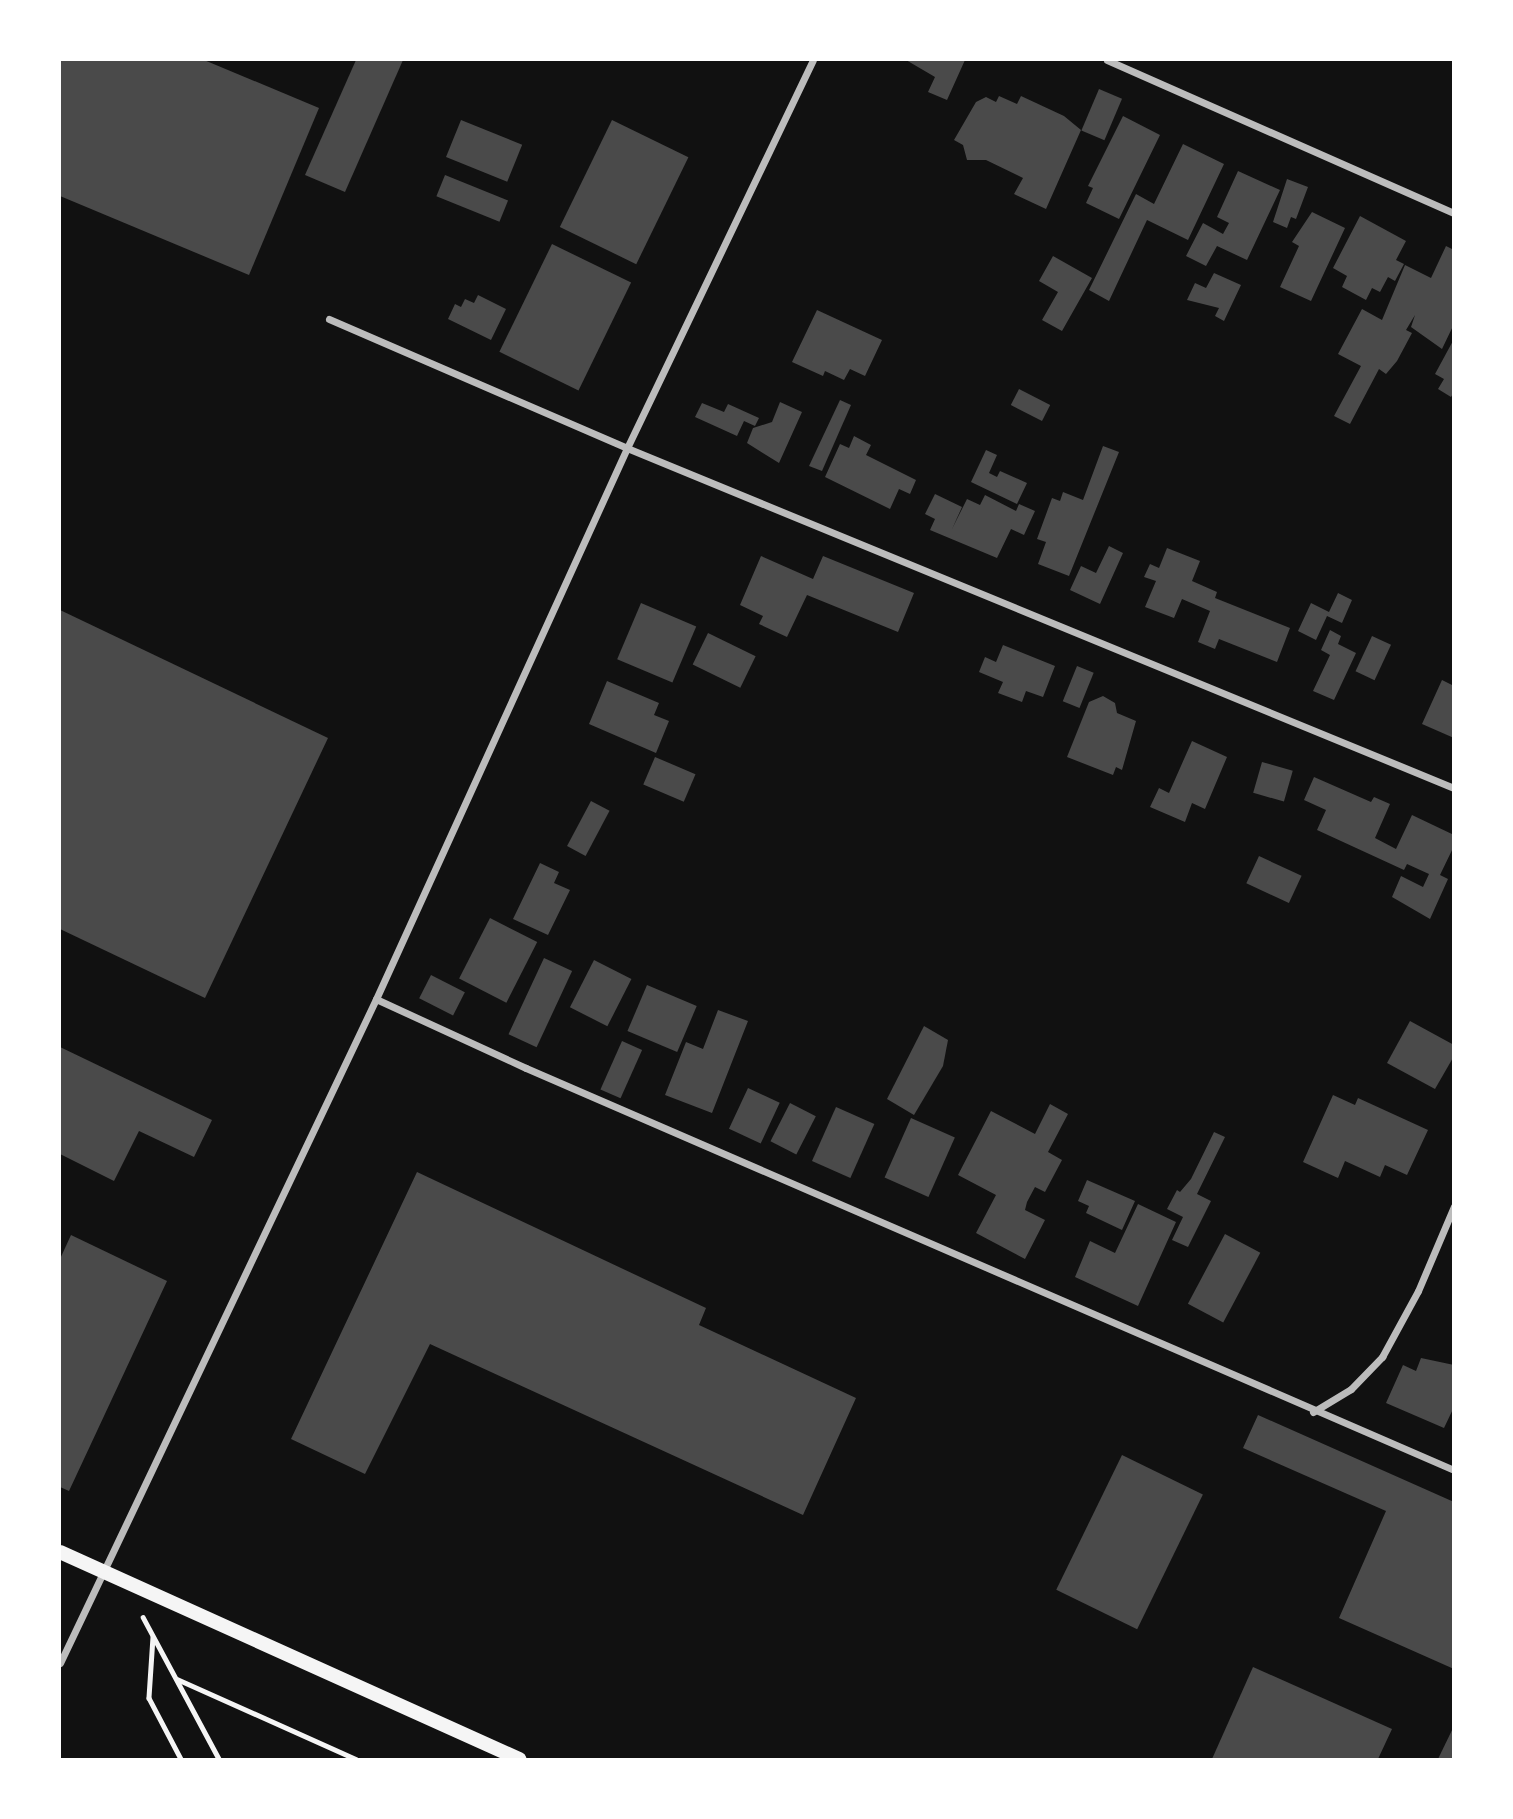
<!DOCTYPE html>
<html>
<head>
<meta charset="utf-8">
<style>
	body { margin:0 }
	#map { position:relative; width:1513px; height:1819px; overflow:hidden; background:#111; font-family:"Sofia Sans Condensed",sans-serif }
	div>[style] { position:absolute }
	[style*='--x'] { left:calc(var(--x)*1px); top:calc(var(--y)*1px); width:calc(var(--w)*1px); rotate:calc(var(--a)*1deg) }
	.building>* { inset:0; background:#4a4a4a; transform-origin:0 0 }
	.path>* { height:4.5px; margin:-2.25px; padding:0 2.25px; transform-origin:2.25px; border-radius:2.25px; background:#f5f5f5 }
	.minor>* { height:7px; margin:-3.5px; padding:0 3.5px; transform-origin:3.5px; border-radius:3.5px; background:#bcbcbc }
	.secondary>* { height:14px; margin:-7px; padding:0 7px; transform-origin:7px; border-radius:7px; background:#f5f5f5 }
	span { translate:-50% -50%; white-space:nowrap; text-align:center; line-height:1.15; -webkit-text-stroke:7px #fff; paint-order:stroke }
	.frame { position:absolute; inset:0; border:61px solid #fff; pointer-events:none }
</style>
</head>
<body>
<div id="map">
	<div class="building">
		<div style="clip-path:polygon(60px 60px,204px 60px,319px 108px,249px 275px,60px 196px)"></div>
		<div style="clip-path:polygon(356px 60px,403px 60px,345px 192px,305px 175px)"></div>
		<div style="clip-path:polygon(906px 60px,965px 60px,947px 100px,928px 92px,935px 77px)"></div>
		<div style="left:1099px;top:89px;width:25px;height:45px;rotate:23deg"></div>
		<div style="clip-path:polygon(999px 96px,1017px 104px,1021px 96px,1064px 116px,1081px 130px,1046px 209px,1014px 194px,1023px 178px,986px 160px,967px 160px,963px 145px,954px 140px,976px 102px,986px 97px,996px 102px)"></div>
		<div style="clip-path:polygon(1123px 116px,1160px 135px,1119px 219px,1086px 203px,1093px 188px,1088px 186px)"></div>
		<div style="left:461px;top:120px;width:66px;height:40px;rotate:22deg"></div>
		<div style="left:612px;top:120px;width:85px;height:119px;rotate:26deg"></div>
		<div style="clip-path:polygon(1183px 144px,1224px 164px,1188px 240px,1147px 220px,1109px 301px,1089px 290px,1136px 194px,1154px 204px)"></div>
		<div style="clip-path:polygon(1238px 171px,1280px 190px,1247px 260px,1217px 246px,1206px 266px,1186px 256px,1203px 223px,1223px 234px,1229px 223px,1217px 217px)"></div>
		<div style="left:445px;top:175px;width:68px;height:23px;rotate:22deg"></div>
		<div style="clip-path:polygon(1287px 179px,1308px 187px,1296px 219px,1291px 217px,1287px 228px,1273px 222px)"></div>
		<div style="clip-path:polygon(1312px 212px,1345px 228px,1311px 301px,1280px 287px,1299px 246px,1292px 242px)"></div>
		<div style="clip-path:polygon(1360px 216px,1406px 241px,1396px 260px,1404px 264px,1395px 281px,1388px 277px,1380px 292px,1372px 288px,1366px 300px,1342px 287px,1347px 276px,1333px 268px)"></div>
		<div style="left:552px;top:244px;width:88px;height:120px;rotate:26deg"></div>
		<div style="clip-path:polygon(1446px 246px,1454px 250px,1454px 324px,1442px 349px,1411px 327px,1415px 315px,1406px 330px,1412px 333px,1397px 361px,1386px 374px,1379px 369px,1350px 424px,1334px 416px,1361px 366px,1338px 354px,1362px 309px,1382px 320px,1405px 265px,1431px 278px)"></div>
		<div style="clip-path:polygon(1053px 256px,1092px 278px,1062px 331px,1042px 320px,1058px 292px,1039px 281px)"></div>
		<div style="clip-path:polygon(1214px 273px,1241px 285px,1224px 321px,1215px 316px,1219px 308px,1187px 300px,1195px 283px,1206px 288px)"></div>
		<div style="clip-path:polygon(478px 295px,506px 309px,491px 340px,448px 319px,455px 304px,461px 307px,465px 299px,474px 303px)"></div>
		<div style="clip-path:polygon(817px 310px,882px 340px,865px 376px,850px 369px,844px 380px,825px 371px,823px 376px,792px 362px)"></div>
		<div style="clip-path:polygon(1454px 339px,1454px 392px,1451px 397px,1438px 389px,1444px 379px,1435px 374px)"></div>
		<div style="left:1019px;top:389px;width:35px;height:18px;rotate:27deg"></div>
		<div style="clip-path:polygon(840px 400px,851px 405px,822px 471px,809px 466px)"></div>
		<div style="clip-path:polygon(780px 402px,802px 412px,779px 463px,747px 443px,753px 428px,772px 422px)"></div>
		<div style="clip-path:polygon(702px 403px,724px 412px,728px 404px,759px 418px,755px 426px,744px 421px,737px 436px,695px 417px)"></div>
		<div style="clip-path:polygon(854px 436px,871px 445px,866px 455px,916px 480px,910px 494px,899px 489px,890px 509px,825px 477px,840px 444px,849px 448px)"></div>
		<div style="clip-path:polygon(1103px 446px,1119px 452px,1069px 576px,1038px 564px,1046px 542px,1037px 539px,1052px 498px,1060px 501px,1063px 492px,1083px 500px)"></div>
		<div style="clip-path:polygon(986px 450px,997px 455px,989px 473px,997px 477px,1000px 471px,1027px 483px,1017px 504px,971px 482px)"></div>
		<div style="clip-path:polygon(935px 494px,962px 507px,952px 529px,967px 499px,980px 505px,985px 495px,1016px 511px,1019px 504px,1035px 511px,1024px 535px,1011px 529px,997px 558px,930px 530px,935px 519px,925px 514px)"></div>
		<div style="clip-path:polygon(1109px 546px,1123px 553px,1100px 604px,1070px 590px,1081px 566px,1096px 573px)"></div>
		<div style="clip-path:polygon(1167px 548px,1200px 561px,1192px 581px,1217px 592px,1215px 598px,1290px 628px,1277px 662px,1219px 639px,1215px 649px,1198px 642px,1210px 611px,1182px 599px,1174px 618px,1145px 607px,1156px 581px,1144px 577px,1150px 564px,1159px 568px)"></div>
		<div style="clip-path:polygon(761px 556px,813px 579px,823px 556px,914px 593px,898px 632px,807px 595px,787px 637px,759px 624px,763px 616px,740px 605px)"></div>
		<div style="clip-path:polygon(1338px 593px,1352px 600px,1342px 623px,1327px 616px,1316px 640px,1298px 631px,1311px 603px,1329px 612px)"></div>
		<div style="left:641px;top:603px;width:60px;height:61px;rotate:23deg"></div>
		<div style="clip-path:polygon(60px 610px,328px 738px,205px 998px,60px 929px)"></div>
		<div style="clip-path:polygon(1330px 630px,1341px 636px,1338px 644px,1356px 653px,1334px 700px,1313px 691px,1330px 655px,1321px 650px)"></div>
		<div style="left:708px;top:633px;width:53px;height:35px;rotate:26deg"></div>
		<div style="left:1372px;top:636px;width:21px;height:39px;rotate:25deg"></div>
		<div style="clip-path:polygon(1003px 645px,1055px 666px,1043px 697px,1026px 691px,1022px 702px,998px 693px,1003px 682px,979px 672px,985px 657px,996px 662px)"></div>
		<div style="left:1077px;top:666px;width:18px;height:38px;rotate:22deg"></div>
		<div style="clip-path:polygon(1442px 680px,1454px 686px,1454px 738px,1422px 724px)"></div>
		<div style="clip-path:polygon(607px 681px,659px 703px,654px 715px,669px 721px,656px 753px,589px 724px)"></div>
		<div style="clip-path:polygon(1103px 696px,1115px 703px,1117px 713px,1136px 721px,1122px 770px,1116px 767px,1113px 775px,1067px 757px,1089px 702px)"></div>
		<div style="clip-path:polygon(1192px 741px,1227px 757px,1205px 809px,1192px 803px,1185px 822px,1150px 807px,1159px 788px,1169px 793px)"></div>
		<div style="left:655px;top:757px;width:44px;height:30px;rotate:23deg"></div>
		<div style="left:1262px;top:762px;width:32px;height:32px;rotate:16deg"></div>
		<div style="clip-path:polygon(1314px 777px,1371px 802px,1374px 797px,1390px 804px,1375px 838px,1396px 849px,1412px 815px,1454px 835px,1454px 846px,1440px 875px,1448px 879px,1430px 919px,1392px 897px,1401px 876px,1423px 887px,1429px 874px,1407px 864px,1404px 870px,1317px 830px,1326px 810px,1304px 800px)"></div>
		<div style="left:591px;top:801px;width:21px;height:51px;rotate:28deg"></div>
		<div style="left:1259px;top:856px;width:47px;height:30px;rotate:25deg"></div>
		<div style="clip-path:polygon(540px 863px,559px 872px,554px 883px,570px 890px,548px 935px,513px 919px)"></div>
		<div style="left:490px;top:918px;width:53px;height:68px;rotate:27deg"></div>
		<div style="left:544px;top:958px;width:31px;height:84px;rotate:25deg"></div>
		<div style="left:594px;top:960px;width:42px;height:53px;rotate:27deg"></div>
		<div style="left:431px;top:975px;width:38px;height:26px;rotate:27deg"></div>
		<div style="left:647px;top:985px;width:54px;height:50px;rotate:23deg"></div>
		<div style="clip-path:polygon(718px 1010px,748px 1021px,712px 1113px,665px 1095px,686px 1042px,703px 1049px)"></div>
		<div style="clip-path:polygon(1410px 1021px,1454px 1045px,1454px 1056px,1435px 1089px,1387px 1063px)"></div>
		<div style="clip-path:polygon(924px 1026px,948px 1040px,943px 1066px,914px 1115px,887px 1099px)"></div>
		<div style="left:622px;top:1041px;width:22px;height:53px;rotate:24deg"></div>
		<div style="clip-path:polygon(60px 1047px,212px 1120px,194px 1157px,139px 1131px,114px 1181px,60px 1154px)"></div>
		<div style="left:748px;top:1088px;width:35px;height:45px;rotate:25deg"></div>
		<div style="clip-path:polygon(1333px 1095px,1355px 1105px,1358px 1098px,1428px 1130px,1407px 1175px,1385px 1165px,1380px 1177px,1345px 1161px,1338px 1178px,1303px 1162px)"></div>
		<div style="left:790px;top:1103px;width:29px;height:43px;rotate:27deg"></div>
		<div style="clip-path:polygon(1050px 1104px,1068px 1114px,1048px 1152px,1062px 1160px,1045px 1192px,1035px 1187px,1027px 1202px,1025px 1210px,1045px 1220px,1025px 1259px,976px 1233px,996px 1195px,958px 1175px,991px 1111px,1035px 1134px)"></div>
		<div style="left:836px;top:1107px;width:42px;height:59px;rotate:24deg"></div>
		<div style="left:911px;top:1118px;width:48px;height:65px;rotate:24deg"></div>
		<div style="clip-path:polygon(1214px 1132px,1225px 1137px,1197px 1194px,1211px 1201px,1188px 1247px,1172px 1240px,1183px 1217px,1167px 1209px,1177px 1190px,1180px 1192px,1191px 1179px)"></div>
		<div style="clip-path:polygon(417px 1172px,706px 1308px,699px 1325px,856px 1398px,803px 1515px,430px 1344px,365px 1474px,291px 1439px)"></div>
		<div style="clip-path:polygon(1087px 1180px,1135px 1201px,1122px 1230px,1086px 1213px,1089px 1206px,1078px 1201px)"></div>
		<div style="clip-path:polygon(1138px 1204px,1176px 1222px,1138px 1306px,1075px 1277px,1090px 1241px,1115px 1253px)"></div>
		<div style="left:1225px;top:1234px;width:40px;height:79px;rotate:28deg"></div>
		<div style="clip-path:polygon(71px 1235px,167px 1281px,69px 1491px,60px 1487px,60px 1259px)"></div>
		<div style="clip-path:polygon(1421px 1358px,1454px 1365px,1454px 1407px,1444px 1428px,1386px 1403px,1403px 1365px,1416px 1371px)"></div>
		<div style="clip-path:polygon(1258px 1415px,1454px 1502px,1454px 1669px,1339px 1618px,1386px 1511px,1243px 1448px)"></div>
		<div style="left:1122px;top:1455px;width:90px;height:150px;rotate:26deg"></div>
		<div style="clip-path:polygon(1253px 1667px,1392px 1729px,1378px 1759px,1212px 1759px)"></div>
		<div style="clip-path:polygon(1454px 1726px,1454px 1759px,1438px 1759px)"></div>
	</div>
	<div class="path">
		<div style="--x:143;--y:1617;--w:161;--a:61.8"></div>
		<div style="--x:153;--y:1637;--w:61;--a:93.8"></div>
		<div style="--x:149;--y:1698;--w:69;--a:62.3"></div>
		<div style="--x:177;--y:1679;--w:196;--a:24.1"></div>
	</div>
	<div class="minor">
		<div style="--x:1107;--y:60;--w:379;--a:23.8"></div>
		<div style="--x:329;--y:319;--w:325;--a:23.4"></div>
		<div style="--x:627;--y:448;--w:894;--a:22.35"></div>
		<div style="--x:376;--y:999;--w:165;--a:24.7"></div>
		<div style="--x:526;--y:1068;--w:1011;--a:23.42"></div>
		<div style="--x:1313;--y:1412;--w:44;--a:-31.2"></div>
		<div style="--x:1351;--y:1389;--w:45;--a:-45.9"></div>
		<div style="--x:1382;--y:1357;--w:75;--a:-61.4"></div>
		<div style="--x:1418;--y:1291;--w:92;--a:-67"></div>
		<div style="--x:60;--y:1663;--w:735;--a:-64.55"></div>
		<div style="--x:376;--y:999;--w:605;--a:-65.51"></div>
		<div style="--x:627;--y:448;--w:430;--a:-64.4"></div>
	</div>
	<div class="secondary">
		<div style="--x:60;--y:1552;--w:504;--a:24.27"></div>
	</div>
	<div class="frame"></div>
</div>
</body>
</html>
